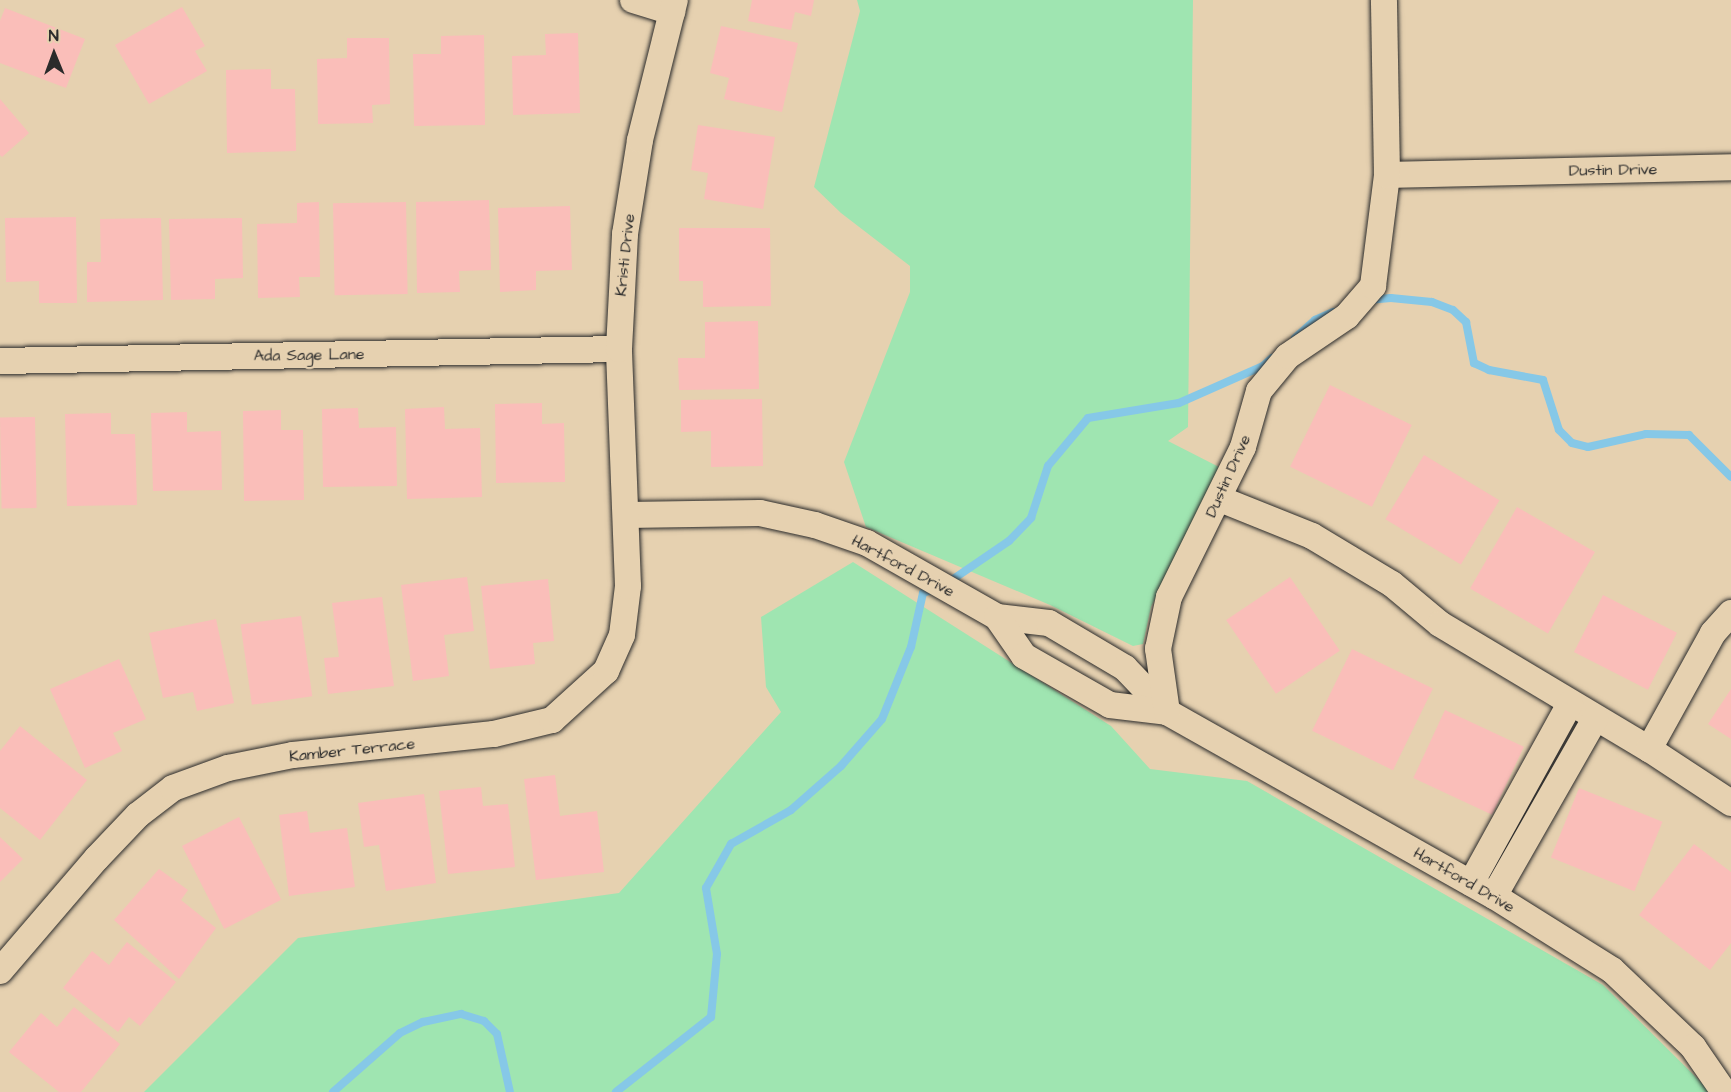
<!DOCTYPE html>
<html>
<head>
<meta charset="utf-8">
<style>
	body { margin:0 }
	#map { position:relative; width:1731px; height:1092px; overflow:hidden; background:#e6d1b0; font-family:"Architects Daughter",sans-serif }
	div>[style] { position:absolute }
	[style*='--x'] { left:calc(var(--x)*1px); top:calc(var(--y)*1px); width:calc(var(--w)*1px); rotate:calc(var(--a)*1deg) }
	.green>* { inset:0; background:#9fe5b1 }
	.stream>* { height:8px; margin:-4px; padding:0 4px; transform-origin:4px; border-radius:4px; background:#86c8e7 }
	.building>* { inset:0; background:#fabeb9; transform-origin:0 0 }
	.roads { filter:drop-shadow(0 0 2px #2b2b2b) drop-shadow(0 0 2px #2b2b2b) }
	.minor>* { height:26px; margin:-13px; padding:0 13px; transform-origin:13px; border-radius:13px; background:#e6d1b0 }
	span { translate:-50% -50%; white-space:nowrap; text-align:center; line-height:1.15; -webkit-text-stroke:4.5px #e6d1b0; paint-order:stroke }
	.street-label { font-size:16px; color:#2b2b2b }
	.north { position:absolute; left:24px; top:24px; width:60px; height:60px; -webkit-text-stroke:4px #e6d1b0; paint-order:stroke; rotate:359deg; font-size:16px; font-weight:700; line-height:24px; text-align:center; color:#2b2b2b }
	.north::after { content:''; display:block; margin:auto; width:21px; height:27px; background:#2b2b2b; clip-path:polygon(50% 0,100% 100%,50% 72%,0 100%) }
</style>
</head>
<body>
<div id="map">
	<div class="green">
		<div style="clip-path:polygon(857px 0,1193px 0,1188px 427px,1168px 441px,1219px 467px,1151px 607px,1143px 644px,1133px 646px,1050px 605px,866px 527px,844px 462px,910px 292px,910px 266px,841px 213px,814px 187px,860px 11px)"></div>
		<div style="clip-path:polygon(853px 562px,1111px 726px,1150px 769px,1247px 781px,1603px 985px,1711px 1092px,144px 1092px,298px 938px,619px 893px,781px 712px,766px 687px,761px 617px)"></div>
	</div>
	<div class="stream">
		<div style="--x:1368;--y:300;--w:23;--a:-5"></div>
		<div style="--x:1391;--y:298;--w:41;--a:5.6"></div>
		<div style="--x:1432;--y:302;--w:22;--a:21"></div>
		<div style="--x:1453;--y:310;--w:18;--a:43"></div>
		<div style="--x:1466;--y:322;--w:42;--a:79"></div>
		<div style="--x:1474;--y:363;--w:17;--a:25"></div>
		<div style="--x:1489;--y:370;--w:55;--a:10.5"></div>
		<div style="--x:1543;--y:380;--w:52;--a:72.3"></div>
		<div style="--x:1559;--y:430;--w:18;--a:45"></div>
		<div style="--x:1572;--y:443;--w:16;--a:14"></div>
		<div style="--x:1588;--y:447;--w:59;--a:-12.6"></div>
		<div style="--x:1646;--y:434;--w:43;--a:1.3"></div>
		<div style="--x:1689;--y:435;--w:59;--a:45"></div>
		<div style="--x:1295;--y:338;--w:27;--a:-42"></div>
		<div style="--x:1315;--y:320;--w:20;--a:-24"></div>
		<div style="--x:333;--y:1092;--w:89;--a:-41.4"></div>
		<div style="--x:400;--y:1033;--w:25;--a:-26"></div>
		<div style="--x:423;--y:1022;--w:39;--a:-12"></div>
		<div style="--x:461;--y:1014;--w:24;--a:17"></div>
		<div style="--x:484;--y:1021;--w:18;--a:45"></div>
		<div style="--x:497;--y:1034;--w:59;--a:77.4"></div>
		<div style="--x:616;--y:1092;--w:121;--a:-38.3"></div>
		<div style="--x:711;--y:1017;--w:63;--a:-84.6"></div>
		<div style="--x:717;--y:954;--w:67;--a:-99.5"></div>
		<div style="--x:706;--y:888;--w:51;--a:-60.4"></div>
		<div style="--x:731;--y:844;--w:69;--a:-29.5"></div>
		<div style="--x:791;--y:810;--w:67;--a:-41.3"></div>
		<div style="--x:841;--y:766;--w:62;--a:-48.9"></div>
		<div style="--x:882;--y:719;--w:78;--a:-68.1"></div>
		<div style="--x:911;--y:647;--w:55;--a:-77.5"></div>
		<div style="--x:923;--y:593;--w:21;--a:-19"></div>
		<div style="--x:943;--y:586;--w:80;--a:-34.3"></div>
		<div style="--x:1009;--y:541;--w:32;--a:-46"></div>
		<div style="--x:1031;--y:518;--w:55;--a:-71.9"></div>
		<div style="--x:1048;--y:466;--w:62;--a:-50.2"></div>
		<div style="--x:1088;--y:418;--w:92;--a:-9.4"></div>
		<div style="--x:1179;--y:403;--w:92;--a:-23.8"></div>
		<div style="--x:1263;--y:366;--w:12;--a:-42"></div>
	</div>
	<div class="building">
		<div style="clip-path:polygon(752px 0,814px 0,811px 16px,795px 12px,791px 30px,748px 21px)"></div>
		<div style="clip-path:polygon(182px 7px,205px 46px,195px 51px,207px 71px,149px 104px,115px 45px)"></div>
		<div style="clip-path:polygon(5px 8px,85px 39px,66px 88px,0 63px,0 21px)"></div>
		<div style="clip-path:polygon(721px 26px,798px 43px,782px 112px,724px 99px,729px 78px,710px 73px)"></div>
		<div style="clip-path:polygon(578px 33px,580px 113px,513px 115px,512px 56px,546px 55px,545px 34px)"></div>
		<div style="clip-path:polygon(484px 35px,485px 125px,414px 126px,413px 54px,441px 54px,441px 36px)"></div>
		<div style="clip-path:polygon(347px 38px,389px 38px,390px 104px,372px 105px,373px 123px,318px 124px,317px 59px,347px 58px)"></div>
		<div style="clip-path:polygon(271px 69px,271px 89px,295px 89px,296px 151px,227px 153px,226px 70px)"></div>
		<div style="clip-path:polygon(0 99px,29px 133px,2px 157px,0 155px)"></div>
		<div style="clip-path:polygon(698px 125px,775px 137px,763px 209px,704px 199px,708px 173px,691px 170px)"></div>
		<div style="clip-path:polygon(489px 200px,491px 270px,459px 271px,460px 292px,417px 293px,416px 202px)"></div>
		<div style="clip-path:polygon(319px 202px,320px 277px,299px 277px,300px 297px,258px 298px,257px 224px,297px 223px,297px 203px)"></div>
		<div style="left:406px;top:202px;width:92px;height:73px;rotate:89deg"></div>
		<div style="clip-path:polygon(570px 206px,572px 270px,536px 271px,536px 290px,500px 292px,498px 208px)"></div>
		<div style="clip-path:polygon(76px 217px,77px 303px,39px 303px,39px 281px,6px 282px,5px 218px)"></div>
		<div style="clip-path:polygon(161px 218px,163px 300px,87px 302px,87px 262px,101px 262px,100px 219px)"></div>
		<div style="clip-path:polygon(242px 218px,243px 278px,215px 279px,215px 299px,171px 300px,169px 219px)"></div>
		<div style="clip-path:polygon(679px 228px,770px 228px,771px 306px,703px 307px,703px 281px,679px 281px)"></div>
		<div style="clip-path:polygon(758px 321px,759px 389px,679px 390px,678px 358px,705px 358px,705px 322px)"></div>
		<div style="left:1330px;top:385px;width:91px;height:91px;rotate:26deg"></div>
		<div style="clip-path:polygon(762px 399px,763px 466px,711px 467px,711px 431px,681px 432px,681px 400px)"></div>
		<div style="clip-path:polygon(542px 403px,542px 424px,564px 423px,565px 482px,496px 483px,495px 404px)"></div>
		<div style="clip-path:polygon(444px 407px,445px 429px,480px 428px,482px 497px,407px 499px,405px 409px)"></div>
		<div style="clip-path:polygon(358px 408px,359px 428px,396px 427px,397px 486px,323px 487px,322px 409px)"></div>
		<div style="clip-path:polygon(281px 410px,281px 430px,303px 430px,304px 500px,244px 501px,243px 411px)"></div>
		<div style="clip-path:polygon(187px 412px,187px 432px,221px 431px,222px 490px,153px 491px,151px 413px)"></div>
		<div style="clip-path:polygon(111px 413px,111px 434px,135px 434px,137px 505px,67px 506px,65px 414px)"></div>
		<div style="left:35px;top:417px;width:91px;height:35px;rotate:89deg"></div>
		<div style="left:1424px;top:455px;width:88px;height:75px;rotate:31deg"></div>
		<div style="left:1517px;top:507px;width:90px;height:94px;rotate:30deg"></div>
		<div style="clip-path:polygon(467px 577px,474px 631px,444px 635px,449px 676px,413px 681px,401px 585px)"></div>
		<div style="left:1290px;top:577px;width:89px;height:77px;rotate:56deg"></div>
		<div style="clip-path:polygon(548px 579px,554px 641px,533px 643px,535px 664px,490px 669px,481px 586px)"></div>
		<div style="left:1603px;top:595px;width:83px;height:64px;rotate:27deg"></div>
		<div style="clip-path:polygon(382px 597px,394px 686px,328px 694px,324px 658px,339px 657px,332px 603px)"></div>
		<div style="left:301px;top:616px;width:81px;height:61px;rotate:82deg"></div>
		<div style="clip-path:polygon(216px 619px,234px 703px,197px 711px,193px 692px,163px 698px,149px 633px)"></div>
		<div style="left:1352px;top:649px;width:90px;height:91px;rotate:26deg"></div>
		<div style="clip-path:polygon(119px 659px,146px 719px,113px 733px,122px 751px,85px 768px,50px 689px)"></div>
		<div style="clip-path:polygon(1731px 689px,1731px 739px,1708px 724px)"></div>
		<div style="left:1445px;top:710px;width:87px;height:75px;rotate:25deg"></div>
		<div style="clip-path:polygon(20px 726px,87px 780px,40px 840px,0 808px,0 751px)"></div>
		<div style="clip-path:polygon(555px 775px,560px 816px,597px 811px,604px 872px,536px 880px,524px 779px)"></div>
		<div style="clip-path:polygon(481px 787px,483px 806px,508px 804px,515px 867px,448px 874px,439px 791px)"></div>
		<div style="left:1579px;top:788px;width:90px;height:75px;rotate:22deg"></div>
		<div style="clip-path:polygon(424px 794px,436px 883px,386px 891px,379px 845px,364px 847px,358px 803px)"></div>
		<div style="clip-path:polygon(307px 811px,310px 833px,347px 828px,355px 887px,289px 896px,279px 815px)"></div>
		<div style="left:239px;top:817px;width:93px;height:64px;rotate:63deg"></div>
		<div style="clip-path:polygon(0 837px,23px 859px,0 882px)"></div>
		<div style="clip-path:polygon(1694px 844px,1731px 872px,1731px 943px,1710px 970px,1639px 915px)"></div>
		<div style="clip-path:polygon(159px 869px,188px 890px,181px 900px,216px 928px,179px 979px,114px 920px)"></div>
		<div style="clip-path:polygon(127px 942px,176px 982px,140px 1026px,129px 1017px,118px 1032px,63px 988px,92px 951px,109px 965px)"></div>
		<div style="clip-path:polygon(74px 1007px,120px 1044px,81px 1092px,59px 1092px,9px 1052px,41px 1013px,57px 1027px)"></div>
	</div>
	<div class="roads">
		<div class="minor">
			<div style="--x:633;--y:0;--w:41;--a:17.1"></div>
			<div style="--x:1387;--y:175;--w:344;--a:-1.3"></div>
			<div style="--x:0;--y:361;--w:619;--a:-1.11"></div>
			<div style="--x:1220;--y:499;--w:99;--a:21.9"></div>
			<div style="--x:1312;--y:536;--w:93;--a:31"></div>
			<div style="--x:1392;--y:584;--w:62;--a:39.8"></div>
			<div style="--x:1440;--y:624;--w:244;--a:30.9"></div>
			<div style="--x:1649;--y:749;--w:98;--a:33.4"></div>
			<div style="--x:626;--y:515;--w:134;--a:-0.9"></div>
			<div style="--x:760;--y:513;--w:56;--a:12.3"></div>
			<div style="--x:815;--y:525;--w:55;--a:19.1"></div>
			<div style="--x:867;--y:543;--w:150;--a:29.6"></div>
			<div style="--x:997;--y:617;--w:52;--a:6.6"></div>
			<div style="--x:1049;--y:623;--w:88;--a:30.6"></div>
			<div style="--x:1125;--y:668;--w:61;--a:46.3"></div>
			<div style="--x:1167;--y:712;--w:375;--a:29.4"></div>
			<div style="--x:1494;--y:896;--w:139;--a:32.1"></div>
			<div style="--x:1612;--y:970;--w:112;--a:43.5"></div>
			<div style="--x:1693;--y:1047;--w:55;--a:55.4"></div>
			<div style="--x:997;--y:617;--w:47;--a:55.3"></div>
			<div style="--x:1024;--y:656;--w:99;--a:29.7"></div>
			<div style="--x:1110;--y:705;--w:57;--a:7"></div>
			<div style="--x:1167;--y:712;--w:64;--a:-98.1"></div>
			<div style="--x:1158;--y:649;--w:53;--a:-78.1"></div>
			<div style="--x:1169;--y:597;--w:167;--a:-63.7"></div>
			<div style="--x:1243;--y:447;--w:58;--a:-74.1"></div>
			<div style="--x:1259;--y:391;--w:45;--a:-50.4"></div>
			<div style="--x:1288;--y:356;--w:71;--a:-34.1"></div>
			<div style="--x:1347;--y:316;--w:40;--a:-49"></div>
			<div style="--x:1373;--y:286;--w:112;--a:-82.8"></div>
			<div style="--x:1387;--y:175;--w:175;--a:-91"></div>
			<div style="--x:1649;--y:749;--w:132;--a:-61.1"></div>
			<div style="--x:1713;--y:633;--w:27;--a:-48"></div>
			<div style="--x:1471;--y:883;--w:205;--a:-61.1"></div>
			<div style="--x:1494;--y:896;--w:204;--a:-60.3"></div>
			<div style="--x:0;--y:971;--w:149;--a:-49.4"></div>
			<div style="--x:97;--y:858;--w:59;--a:-46.4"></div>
			<div style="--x:138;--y:815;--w:44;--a:-37.6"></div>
			<div style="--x:173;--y:788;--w:59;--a:-20"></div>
			<div style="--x:228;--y:768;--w:66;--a:-11.3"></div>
			<div style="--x:293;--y:755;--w:202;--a:-6"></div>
			<div style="--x:494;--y:734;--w:60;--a:-13.6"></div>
			<div style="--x:552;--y:720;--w:73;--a:-42.2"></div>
			<div style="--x:606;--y:671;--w:39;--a:-66"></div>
			<div style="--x:622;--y:635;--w:49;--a:-83"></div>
			<div style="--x:628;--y:586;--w:237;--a:-92.2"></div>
			<div style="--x:619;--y:349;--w:115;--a:-87"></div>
			<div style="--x:625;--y:234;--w:95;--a:-80.9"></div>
			<div style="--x:640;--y:140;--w:144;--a:-76"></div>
		</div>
	</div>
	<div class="street-label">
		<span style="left:1613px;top:170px;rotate:-1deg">Dustin Drive</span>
		<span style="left:625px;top:255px;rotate:-84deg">Kristi Drive</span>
		<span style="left:309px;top:355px;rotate:-1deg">Ada Sage Lane</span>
		<span style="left:1228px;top:476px;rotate:-66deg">Dustin Drive</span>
		<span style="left:903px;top:566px;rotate:28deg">Hartford Drive</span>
		<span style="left:352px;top:750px;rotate:-6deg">Kamber Terrace</span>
		<span style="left:1464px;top:880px;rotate:30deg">Hartford Drive</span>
	</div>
	<div class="north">N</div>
</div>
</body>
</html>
